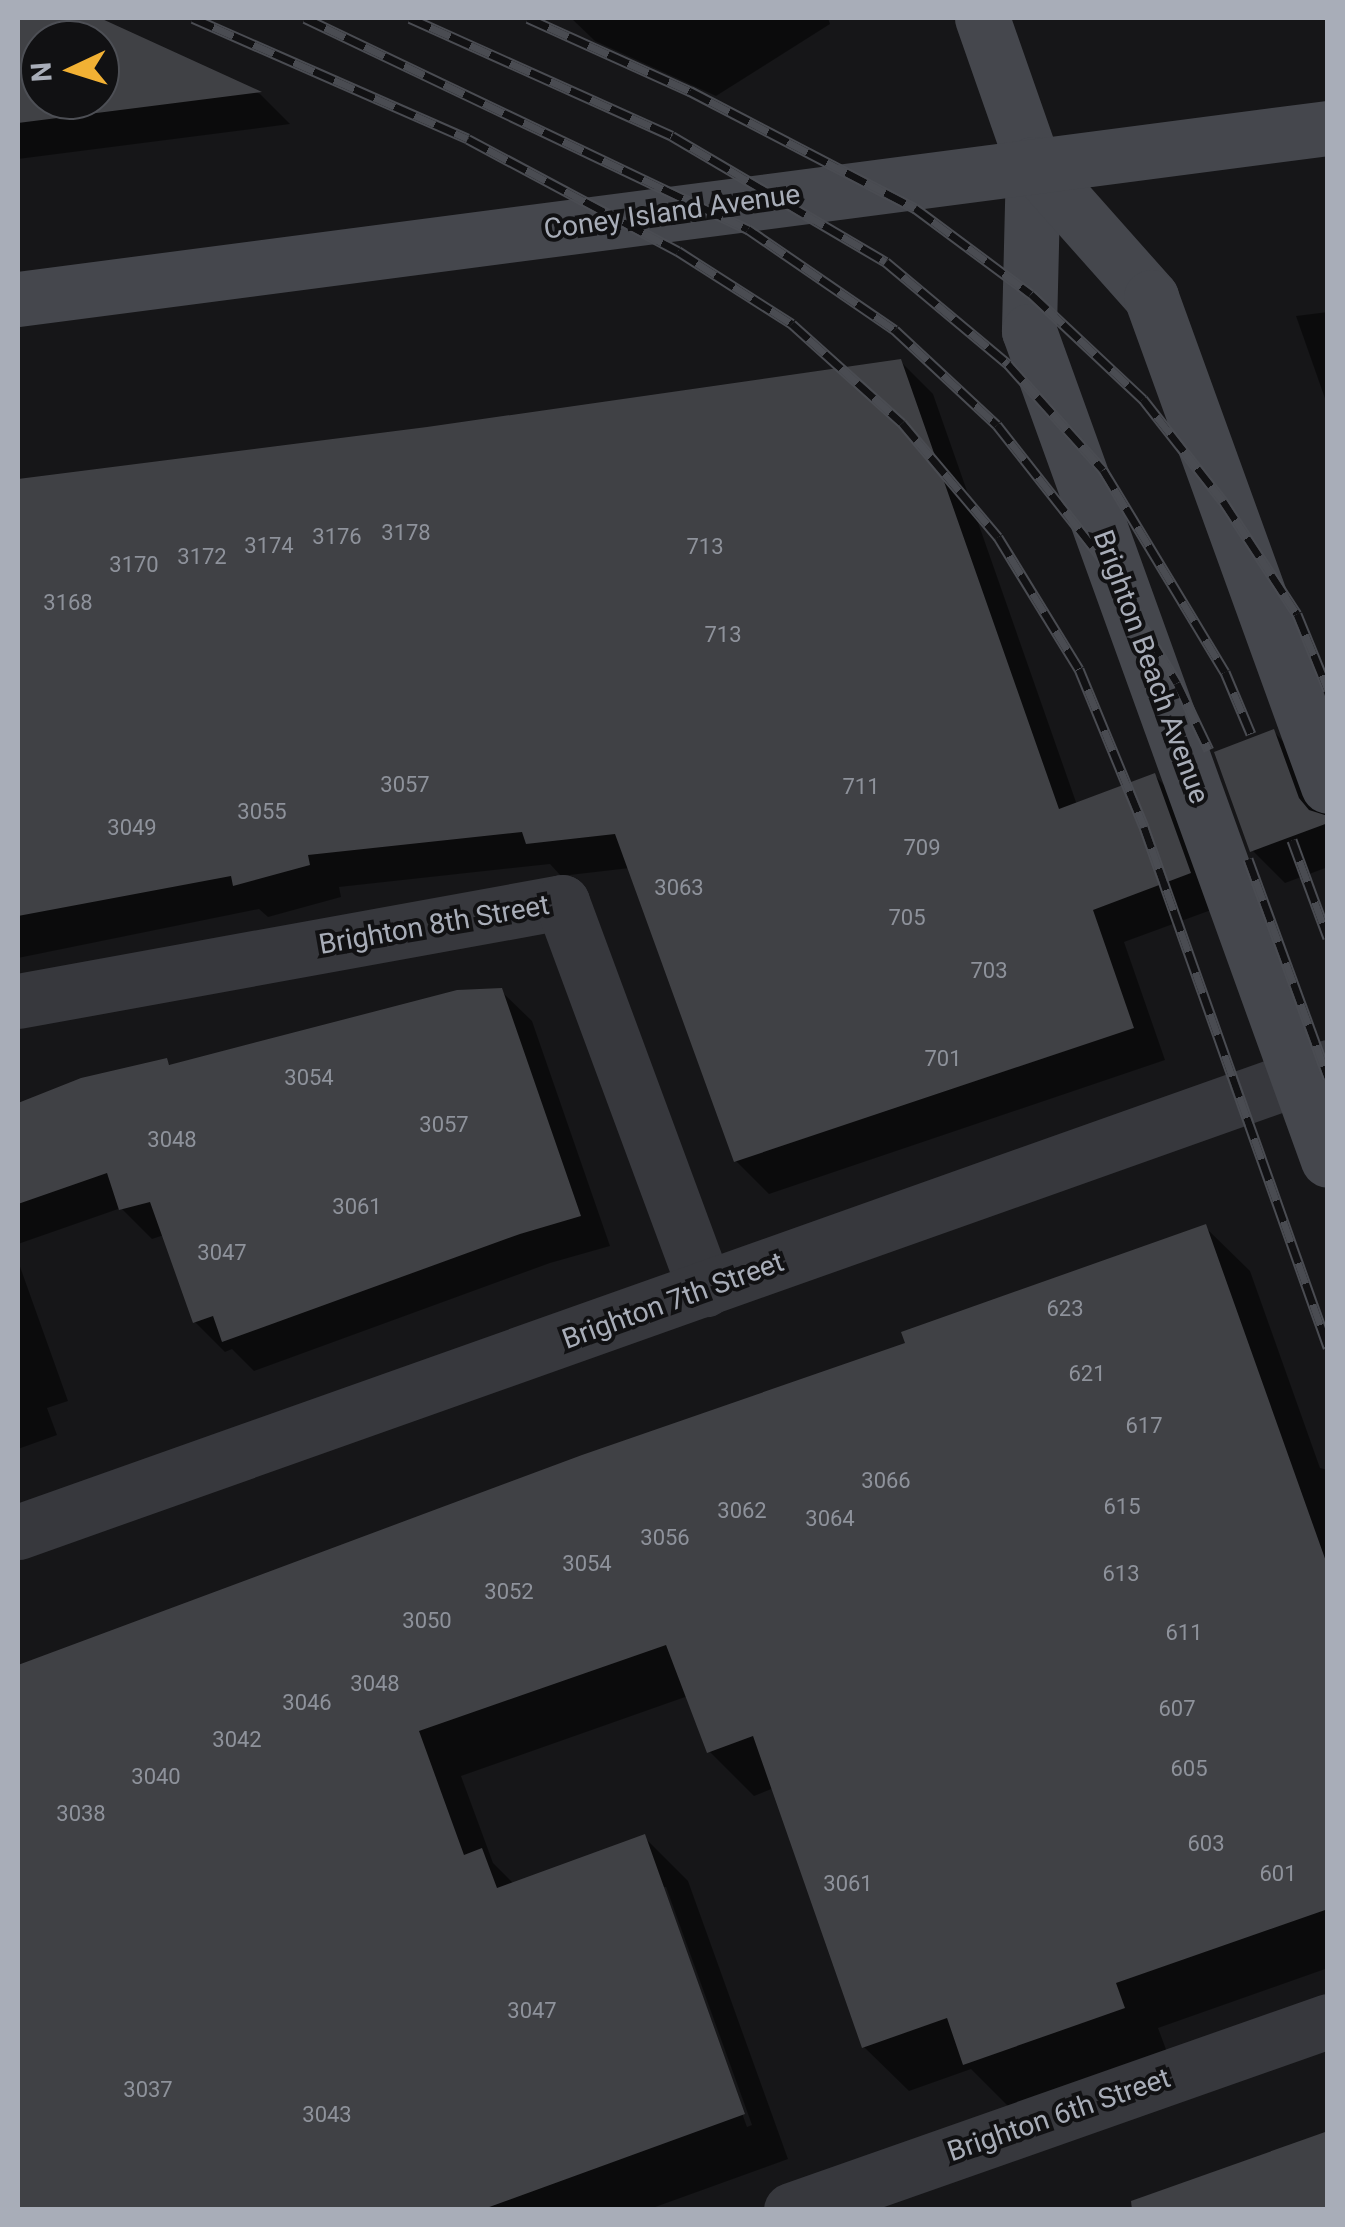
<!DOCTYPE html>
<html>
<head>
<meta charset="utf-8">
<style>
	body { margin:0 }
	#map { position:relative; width:1345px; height:2227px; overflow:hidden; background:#161618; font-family:Roboto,sans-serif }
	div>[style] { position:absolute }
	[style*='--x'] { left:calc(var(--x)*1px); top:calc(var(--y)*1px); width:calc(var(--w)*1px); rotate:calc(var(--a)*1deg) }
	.shadow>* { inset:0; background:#0007 }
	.building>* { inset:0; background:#404145 }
	.street>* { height:55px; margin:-27.5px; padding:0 27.5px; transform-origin:27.5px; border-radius:27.5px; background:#37383d }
	.secondary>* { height:55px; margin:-27.5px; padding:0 27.5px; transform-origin:27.5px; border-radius:27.5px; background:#45474d }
	.rail>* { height:11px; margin-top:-5.5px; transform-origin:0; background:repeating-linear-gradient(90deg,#111113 0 22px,#4a4c52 0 44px); box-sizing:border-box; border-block:2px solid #4a4c52 }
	span { translate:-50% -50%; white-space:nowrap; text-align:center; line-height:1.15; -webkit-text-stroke:8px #111113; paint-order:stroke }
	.number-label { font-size:22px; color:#8e929b }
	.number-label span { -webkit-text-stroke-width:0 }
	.street-label { font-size:28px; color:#a8adb8 }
	.frame { position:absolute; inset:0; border:20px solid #a8adb8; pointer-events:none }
	.north { position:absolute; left:20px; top:20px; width:100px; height:100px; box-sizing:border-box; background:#111113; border:2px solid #4d4f55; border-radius:50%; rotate:266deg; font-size:28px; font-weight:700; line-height:40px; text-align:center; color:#a8adb8 }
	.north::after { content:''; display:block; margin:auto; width:35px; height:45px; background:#f2b134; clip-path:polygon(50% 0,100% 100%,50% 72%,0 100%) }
</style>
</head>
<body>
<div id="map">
	<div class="shadow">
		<div style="clip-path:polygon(evenodd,18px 18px,92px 18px,260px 94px,290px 124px,18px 159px,18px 18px,40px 40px,100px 40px,100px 100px,40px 100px,40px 40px)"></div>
		<div style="clip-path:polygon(571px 18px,828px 18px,830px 24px,716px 96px,595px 41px)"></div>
		<div style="clip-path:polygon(1328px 312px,1328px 407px,1296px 316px)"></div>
		<div style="clip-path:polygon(900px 361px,933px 394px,1077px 805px,1155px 776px,1187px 808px,1222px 906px,1124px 942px,1165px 1060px,769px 1194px,736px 1161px,630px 868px,561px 876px,550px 864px,339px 887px,341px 897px,268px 917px,259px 909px,18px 958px,18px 482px,427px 430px)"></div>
		<div style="clip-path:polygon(1274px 732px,1306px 765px,1328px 816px,1328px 867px,1285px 883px,1252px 850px)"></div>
		<div style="clip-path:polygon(501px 991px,532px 1021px,610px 1246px,550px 1263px,254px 1371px,232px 1349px,225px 1352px,195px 1322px,164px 1235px,152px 1239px,121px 1208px,18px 1244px,18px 1106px,166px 1061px,172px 1067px)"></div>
		<div style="clip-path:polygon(evenodd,1205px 1227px,1250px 1271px,1320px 1468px,1328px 1470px,1328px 1968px,1158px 2028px,1167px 2052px,1010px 2108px,971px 2069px,909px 2091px,864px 2047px,774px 1788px,754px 1796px,709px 1751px,688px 1696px,461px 1776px,493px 1863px,514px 1884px,644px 1837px,688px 1881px,788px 2159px,647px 2210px,18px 2210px,18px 1667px,908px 1344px,1205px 1227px,661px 1887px,666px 1887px,752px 2125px,747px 2127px,661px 1887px)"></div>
		<div style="clip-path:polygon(18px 1261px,68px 1401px,47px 1408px,57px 1435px,18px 1449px)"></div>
	</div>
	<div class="building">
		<div style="clip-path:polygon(evenodd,18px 18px,100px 18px,262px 92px,18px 123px,18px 18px,40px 40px,100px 40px,100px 100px,40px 100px,40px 40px)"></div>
		<div style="clip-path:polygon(901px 359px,1059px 809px,1155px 773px,1191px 873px,1093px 910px,1134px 1028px,734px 1162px,615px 834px,526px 844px,522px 832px,308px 855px,310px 865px,233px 886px,231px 876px,18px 916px,18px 479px,427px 427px)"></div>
		<div style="clip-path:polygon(1274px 729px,1299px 798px,1309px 810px,1328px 816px,1328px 823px,1250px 852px,1214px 752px)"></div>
		<div style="clip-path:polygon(502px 988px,581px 1216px,520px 1234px,222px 1342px,213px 1316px,193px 1323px,150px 1202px,119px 1210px,107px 1173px,18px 1204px,18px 1103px,81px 1078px,167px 1058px,169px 1065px,457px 990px)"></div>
		<div style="clip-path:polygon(1206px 1224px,1328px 1567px,1328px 1909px,1116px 1983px,1125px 2008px,963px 2065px,947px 2018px,862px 2048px,753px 1736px,707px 1753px,666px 1645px,419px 1731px,464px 1855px,482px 1848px,497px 1888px,645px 1834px,745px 2114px,481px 2210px,18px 2210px,18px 1665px,582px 1455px,905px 1343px,901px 1332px)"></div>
		<div style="clip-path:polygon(1328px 2131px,1328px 2210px,1132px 2210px,1131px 2201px)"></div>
	</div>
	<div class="street">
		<div style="--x:18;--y:1001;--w:553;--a:-10.31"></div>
		<div style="--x:562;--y:902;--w:413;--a:69.7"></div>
		<div style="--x:18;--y:1532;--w:1390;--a:-19.54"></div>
		<div style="--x:791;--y:2210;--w:569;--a:-19.39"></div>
	</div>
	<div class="secondary">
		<div style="--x:982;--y:18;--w:155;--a:70.7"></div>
		<div style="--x:1033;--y:164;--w:167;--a:91.4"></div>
		<div style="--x:1029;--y:331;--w:881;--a:70.17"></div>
		<div style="--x:1033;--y:164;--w:178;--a:48.4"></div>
		<div style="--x:1151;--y:297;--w:520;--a:70.1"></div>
		<div style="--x:18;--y:299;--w:1321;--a:-7.44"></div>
	</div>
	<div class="rail">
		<div style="--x:193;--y:18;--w:300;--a:23.7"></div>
		<div style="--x:468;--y:139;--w:238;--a:28.1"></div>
		<div style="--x:678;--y:251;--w:135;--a:32.6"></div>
		<div style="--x:792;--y:324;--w:148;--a:42"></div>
		<div style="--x:902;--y:423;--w:149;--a:49.9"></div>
		<div style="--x:998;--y:537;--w:155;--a:58.5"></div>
		<div style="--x:1079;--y:669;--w:171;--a:67.6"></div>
		<div style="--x:1144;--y:827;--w:552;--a:70.51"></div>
		<div style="--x:305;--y:18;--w:491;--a:25.5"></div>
		<div style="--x:748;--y:229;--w:178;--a:34.5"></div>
		<div style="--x:895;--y:330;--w:139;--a:43"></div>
		<div style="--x:997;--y:425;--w:173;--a:51.8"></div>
		<div style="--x:1104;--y:561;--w:142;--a:59.1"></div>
		<div style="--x:1177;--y:683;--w:74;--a:64.5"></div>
		<div style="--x:410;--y:18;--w:287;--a:24.2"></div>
		<div style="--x:672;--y:136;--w:248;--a:30.5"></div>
		<div style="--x:886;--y:262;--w:159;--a:39.9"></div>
		<div style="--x:1008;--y:364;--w:142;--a:48.1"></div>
		<div style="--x:1103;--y:470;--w:236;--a:58.9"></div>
		<div style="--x:1225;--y:672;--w:67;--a:67.2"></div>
		<div style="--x:528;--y:18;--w:178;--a:24.3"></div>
		<div style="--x:690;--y:91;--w:254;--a:27.5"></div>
		<div style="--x:915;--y:208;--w:144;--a:36.6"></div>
		<div style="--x:1031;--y:294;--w:154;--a:43.2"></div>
		<div style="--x:1143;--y:399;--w:130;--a:51.9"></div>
		<div style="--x:1223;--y:501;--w:135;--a:56.8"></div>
		<div style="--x:1297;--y:614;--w:82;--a:67.8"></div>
		<div style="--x:1292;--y:840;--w:104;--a:69.8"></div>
		<div style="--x:1248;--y:859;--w:233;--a:69.9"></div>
	</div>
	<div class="number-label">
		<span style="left:406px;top:533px">3178</span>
		<span style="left:337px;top:537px">3176</span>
		<span style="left:269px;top:546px">3174</span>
		<span style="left:705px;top:547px">713</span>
		<span style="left:202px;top:557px">3172</span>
		<span style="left:134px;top:565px">3170</span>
		<span style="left:68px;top:603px">3168</span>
		<span style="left:723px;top:635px">713</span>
		<span style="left:405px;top:785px">3057</span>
		<span style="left:861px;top:787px">711</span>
		<span style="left:262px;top:812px">3055</span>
		<span style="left:132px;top:828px">3049</span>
		<span style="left:922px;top:848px">709</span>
		<span style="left:679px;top:888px">3063</span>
		<span style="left:907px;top:918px">705</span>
		<span style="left:989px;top:971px">703</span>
		<span style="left:943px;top:1059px">701</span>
		<span style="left:309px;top:1078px">3054</span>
		<span style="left:444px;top:1125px">3057</span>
		<span style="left:172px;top:1140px">3048</span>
		<span style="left:357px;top:1207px">3061</span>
		<span style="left:222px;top:1253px">3047</span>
		<span style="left:1065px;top:1309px">623</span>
		<span style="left:1087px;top:1374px">621</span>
		<span style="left:1144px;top:1426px">617</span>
		<span style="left:886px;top:1481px">3066</span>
		<span style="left:1122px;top:1507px">615</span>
		<span style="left:742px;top:1511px">3062</span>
		<span style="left:830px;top:1519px">3064</span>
		<span style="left:665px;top:1538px">3056</span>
		<span style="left:587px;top:1564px">3054</span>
		<span style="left:1121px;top:1574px">613</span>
		<span style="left:509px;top:1592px">3052</span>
		<span style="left:427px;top:1621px">3050</span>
		<span style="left:1184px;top:1633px">611</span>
		<span style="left:375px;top:1684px">3048</span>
		<span style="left:307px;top:1703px">3046</span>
		<span style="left:1177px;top:1709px">607</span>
		<span style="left:237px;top:1740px">3042</span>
		<span style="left:1189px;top:1769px">605</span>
		<span style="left:156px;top:1777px">3040</span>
		<span style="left:81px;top:1814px">3038</span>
		<span style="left:1206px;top:1844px">603</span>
		<span style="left:1278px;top:1874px">601</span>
		<span style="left:848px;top:1884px">3061</span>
		<span style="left:532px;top:2011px">3047</span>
		<span style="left:148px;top:2090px">3037</span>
		<span style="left:327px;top:2115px">3043</span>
	</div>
	<div class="street-label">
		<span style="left:672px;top:212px;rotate:-8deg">Coney Island Avenue</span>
		<span style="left:1151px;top:667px;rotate:70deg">Brighton Beach Avenue</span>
		<span style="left:434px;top:925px;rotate:-10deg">Brighton 8th Street</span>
		<span style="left:673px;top:1301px;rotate:-20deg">Brighton 7th Street</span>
		<span style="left:1059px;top:2115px;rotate:-19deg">Brighton 6th Street</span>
	</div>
	<div class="frame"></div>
	<div class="north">N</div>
</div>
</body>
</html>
